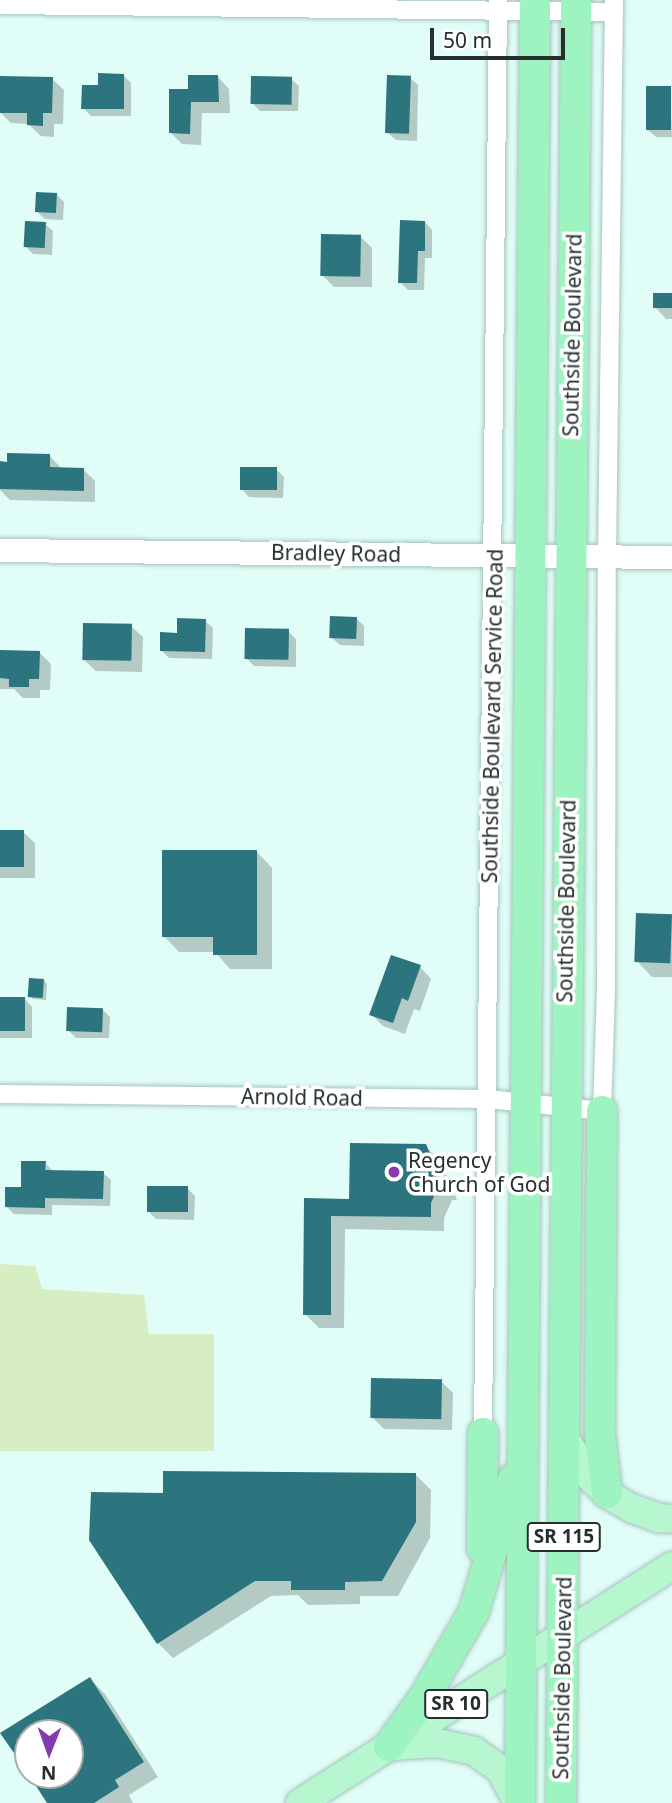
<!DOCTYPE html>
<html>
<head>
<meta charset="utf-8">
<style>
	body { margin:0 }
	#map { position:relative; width:672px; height:1803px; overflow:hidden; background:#e0fdf7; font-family:"Noto Sans",sans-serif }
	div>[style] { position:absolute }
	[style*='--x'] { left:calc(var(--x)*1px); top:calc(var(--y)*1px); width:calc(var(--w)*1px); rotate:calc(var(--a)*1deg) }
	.green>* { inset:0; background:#d7eec3 }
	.shadow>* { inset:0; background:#0003 }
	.building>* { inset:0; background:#2c747e; transform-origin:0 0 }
	.roads { filter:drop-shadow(0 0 2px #a7c2bd) drop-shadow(0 0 2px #a7c2bd) }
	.minor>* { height:18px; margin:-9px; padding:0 9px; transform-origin:9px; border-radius:9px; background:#fff }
	.tertiary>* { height:23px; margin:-11.5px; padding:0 11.5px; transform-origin:11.5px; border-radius:11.5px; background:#fff }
	.primary>* { height:28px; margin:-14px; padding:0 14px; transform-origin:14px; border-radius:14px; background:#b6f7d0 }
	.trunk>* { height:30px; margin:-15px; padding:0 15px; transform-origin:15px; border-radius:15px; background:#9ef4c0 }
	.dots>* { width:19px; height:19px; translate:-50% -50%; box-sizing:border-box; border:4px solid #fff; border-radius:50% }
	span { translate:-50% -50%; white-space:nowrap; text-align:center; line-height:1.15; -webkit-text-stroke:7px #fff; paint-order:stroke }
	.shield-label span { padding:2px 5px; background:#fff; border:2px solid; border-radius:5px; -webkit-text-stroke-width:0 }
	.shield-label { font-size:19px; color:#25302e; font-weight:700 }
	.street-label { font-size:21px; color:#25302e }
	.poi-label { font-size:21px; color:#25302e }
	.left { translate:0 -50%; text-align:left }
	.north { position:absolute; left:14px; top:1719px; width:70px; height:70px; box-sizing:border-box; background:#fff; border:2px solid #a8acab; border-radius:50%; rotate:181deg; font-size:19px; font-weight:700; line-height:28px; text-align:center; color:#25302e }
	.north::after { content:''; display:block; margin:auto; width:24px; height:32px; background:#833bad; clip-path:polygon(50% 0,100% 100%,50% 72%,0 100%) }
	.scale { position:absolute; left:430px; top:28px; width:135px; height:32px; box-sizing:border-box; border:4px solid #25302e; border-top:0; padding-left:9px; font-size:21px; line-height:24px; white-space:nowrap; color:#25302e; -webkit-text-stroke:5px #fff; paint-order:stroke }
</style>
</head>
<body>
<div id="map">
	<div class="green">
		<div style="clip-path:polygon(0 1264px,35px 1266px,42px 1289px,144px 1295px,149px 1334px,214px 1334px,214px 1451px,0 1451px)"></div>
	</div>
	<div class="shadow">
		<div style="clip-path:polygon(124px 76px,131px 83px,131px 116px,91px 116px,83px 108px,99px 87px)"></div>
		<div style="clip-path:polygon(218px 77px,229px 89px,230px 113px,202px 113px,201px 145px,182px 144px,171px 133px,190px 91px)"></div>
		<div style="clip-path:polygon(0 78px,52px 79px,64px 90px,63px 124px,54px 124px,54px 137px,41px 136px,28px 124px,11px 123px,0 112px)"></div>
		<div style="clip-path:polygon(410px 78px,418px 85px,417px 141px,396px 140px,388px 133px)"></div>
		<div style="clip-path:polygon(291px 79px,299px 86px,298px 111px,260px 111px,252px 103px)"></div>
		<div style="clip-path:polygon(670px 88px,672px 137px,656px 137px,648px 130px)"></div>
		<div style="clip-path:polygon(56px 194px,64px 202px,63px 220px,45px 219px,37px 212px)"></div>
		<div style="clip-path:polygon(425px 222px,432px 230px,432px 258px,425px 258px,424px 290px,408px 290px,400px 282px)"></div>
		<div style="clip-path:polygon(45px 224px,53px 231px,52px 255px,33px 254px,25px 246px)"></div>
		<div style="clip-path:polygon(361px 237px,372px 248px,372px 287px,334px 287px,322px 275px)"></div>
		<div style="clip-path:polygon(672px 295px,672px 319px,666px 319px,655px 307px)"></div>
		<div style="clip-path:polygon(50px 456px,61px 468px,84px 470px,95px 481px,95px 502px,10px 500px,0 490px,0 463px)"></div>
		<div style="clip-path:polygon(276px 469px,284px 477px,283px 498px,249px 497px,242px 489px)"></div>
		<div style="clip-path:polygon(356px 618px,364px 626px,364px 646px,340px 645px,332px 638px)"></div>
		<div style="clip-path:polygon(205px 621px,213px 628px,212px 659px,169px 658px,162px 651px,179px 634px)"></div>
		<div style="clip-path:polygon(131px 626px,143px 637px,142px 672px,96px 671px,84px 660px)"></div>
		<div style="clip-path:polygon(288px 631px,296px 639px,296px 667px,254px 666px,246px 658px)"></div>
		<div style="clip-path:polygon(0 652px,39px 652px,51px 664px,50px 690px,40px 690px,40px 698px,23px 698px,14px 689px,0 689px)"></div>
		<div style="clip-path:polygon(0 832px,23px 832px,35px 843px,35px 878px,0 878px)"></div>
		<div style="clip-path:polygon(257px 852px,272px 868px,272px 969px,230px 969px,215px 952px,179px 952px,164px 936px)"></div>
		<div style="clip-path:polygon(672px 915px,672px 977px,652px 977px,637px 961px)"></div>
		<div style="clip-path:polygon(420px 967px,431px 979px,420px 1011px,414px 1009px,405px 1034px,383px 1026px,371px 1014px)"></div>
		<div style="clip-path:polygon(44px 980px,47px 984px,46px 1000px,33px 999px,30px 996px)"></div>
		<div style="clip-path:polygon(0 999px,25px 999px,32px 1007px,32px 1038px,0 1038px)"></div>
		<div style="clip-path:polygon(102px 1009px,110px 1017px,109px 1038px,76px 1038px,68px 1030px)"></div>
		<div style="clip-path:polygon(425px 1146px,440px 1161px,457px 1200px,452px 1200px,444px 1218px,444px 1231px,345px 1229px,344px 1328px,319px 1328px,305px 1314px,306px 1200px,351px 1200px)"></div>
		<div style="clip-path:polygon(45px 1163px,53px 1171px,103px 1173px,111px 1180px,110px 1206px,52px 1205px,52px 1215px,14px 1214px,7px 1207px)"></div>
		<div style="clip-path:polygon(187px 1188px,195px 1196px,194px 1220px,156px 1219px,148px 1211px)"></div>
		<div style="clip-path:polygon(441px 1381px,453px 1393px,452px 1430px,384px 1429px,372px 1417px)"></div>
		<div style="clip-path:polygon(416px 1475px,431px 1490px,430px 1538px,398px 1596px,360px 1596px,360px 1604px,308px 1605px,298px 1595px,271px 1596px,173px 1658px,158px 1643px,165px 1495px)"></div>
		<div style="clip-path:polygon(90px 1679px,105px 1694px,158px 1777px,129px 1795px,133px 1803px,49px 1803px,31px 1775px,70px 1775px,70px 1733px,28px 1733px,28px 1770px,4px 1732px)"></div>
	</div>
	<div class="building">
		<div style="clip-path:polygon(98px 73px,124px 74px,124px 109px,81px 109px,82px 85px,98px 85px)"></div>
		<div style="clip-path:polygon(188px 75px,218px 75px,219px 102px,191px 102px,190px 134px,169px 133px,169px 89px,188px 89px)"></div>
		<div style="left:387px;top:75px;width:24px;height:58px;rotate:2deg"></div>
		<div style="clip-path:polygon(0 76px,53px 77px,52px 113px,43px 113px,43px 126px,27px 125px,27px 113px,0 113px)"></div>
		<div style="left:251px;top:76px;width:41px;height:28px;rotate:1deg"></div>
		<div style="left:671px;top:86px;width:44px;height:25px;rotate:90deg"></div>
		<div style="left:36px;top:192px;width:21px;height:20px;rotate:3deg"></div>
		<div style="clip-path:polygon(400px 220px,425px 221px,425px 251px,418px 251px,417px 283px,398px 283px)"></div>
		<div style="left:25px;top:221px;width:21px;height:26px;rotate:3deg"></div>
		<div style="left:321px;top:234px;width:40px;height:42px;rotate:1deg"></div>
		<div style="left:653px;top:293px;width:19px;height:15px"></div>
		<div style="clip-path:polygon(7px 453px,50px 454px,50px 467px,84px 468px,84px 491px,0 489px,0 461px,7px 462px)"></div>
		<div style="left:240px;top:467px;width:37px;height:23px"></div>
		<div style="left:330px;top:616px;width:27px;height:22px;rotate:2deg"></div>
		<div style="clip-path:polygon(177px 618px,206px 619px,205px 652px,160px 651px,160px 632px,177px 633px)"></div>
		<div style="left:83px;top:623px;width:49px;height:37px;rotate:1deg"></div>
		<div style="left:245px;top:628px;width:44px;height:31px;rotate:1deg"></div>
		<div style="clip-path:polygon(0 650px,40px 651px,39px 679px,29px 679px,29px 687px,9px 687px,9px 679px,0 678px)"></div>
		<div style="left:0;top:830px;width:24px;height:37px"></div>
		<div style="clip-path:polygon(162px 850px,257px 850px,257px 955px,213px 955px,213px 937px,162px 937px)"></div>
		<div style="left:636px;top:913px;width:36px;height:49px;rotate:2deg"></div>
		<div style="clip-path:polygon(391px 955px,421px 965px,408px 1001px,402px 998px,393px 1023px,369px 1015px)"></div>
		<div style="left:29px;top:978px;width:15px;height:19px;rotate:4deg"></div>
		<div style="left:0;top:997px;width:25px;height:34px"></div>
		<div style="left:67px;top:1007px;width:36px;height:24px;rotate:2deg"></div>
		<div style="clip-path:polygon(350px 1143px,426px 1144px,444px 1187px,438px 1187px,431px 1203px,431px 1217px,331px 1216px,331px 1315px,303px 1315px,304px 1198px,349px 1199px)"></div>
		<div style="clip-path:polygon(21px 1161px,46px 1161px,45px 1170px,104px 1171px,103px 1199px,45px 1198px,45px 1208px,5px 1207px,5px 1187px,21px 1187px)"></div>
		<div style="left:147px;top:1186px;width:41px;height:26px"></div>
		<div style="left:371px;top:1378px;width:71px;height:40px;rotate:1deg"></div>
		<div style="clip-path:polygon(163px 1471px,416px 1473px,416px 1522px,382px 1581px,345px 1582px,345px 1590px,291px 1590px,291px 1581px,255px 1581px,157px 1644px,89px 1540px,91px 1492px,163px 1493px)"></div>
		<div style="clip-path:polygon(90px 1677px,144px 1762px,115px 1780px,119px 1787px,94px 1803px,47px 1803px,29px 1775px,70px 1775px,70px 1733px,28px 1733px,28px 1773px,0 1733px)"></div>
	</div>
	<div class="roads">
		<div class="minor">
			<div style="--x:0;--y:5;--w:614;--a:0.65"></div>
			<div style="--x:0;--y:1094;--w:488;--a:0.6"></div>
			<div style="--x:488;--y:1099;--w:115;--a:6"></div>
			<div style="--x:602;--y:1111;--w:123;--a:-88.1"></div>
			<div style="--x:606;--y:988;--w:431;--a:-89.9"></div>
			<div style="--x:607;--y:557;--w:557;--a:-89.28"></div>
			<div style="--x:483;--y:1433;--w:1433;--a:-89.4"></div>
		</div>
		<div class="tertiary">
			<div style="--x:0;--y:550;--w:672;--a:0.6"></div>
		</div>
		<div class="primary">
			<div style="--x:565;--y:1439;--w:45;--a:56.7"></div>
			<div style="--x:590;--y:1477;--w:24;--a:45"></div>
			<div style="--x:607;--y:1494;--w:28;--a:30"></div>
			<div style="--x:631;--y:1508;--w:30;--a:20"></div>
			<div style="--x:659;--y:1518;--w:13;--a:4"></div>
			<div style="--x:392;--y:1746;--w:45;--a:-3.8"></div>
			<div style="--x:437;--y:1743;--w:38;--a:12"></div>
			<div style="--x:474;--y:1751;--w:32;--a:35"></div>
			<div style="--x:500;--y:1769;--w:38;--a:62"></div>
			<div style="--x:300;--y:1803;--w:441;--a:-32.5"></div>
		</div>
		<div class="trunk">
			<div style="--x:602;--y:1111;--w:324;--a:90.4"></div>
			<div style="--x:600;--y:1435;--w:59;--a:83.2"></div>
			<div style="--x:482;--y:1548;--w:115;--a:-89.5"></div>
			<div style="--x:389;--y:1746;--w:62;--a:-54.2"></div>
			<div style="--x:425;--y:1696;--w:98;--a:-60"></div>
			<div style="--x:474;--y:1611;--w:138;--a:-73.5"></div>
			<div style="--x:520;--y:1803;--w:1803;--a:-89.52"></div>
			<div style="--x:561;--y:1803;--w:1803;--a:-89.52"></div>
		</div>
	</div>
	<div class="dots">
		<div style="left:394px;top:1172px;background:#833bad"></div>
	</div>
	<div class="shield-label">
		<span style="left:564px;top:1537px">SR 115</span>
		<span style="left:456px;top:1704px">SR 10</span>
	</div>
	<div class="street-label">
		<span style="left:572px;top:335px;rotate:-89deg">Southside Boulevard</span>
		<span style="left:336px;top:553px;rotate:1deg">Bradley Road</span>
		<span style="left:492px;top:716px;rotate:-89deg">Southside Boulevard Service Road</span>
		<span style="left:566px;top:901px;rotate:-89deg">Southside Boulevard</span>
		<span style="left:302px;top:1097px;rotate:1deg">Arnold Road</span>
		<span style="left:562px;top:1678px;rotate:-89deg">Southside Boulevard</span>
	</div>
	<div class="poi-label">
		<span class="left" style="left:408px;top:1172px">Regency<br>Church of God</span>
	</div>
	<div class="north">N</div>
	<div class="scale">50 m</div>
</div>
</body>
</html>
